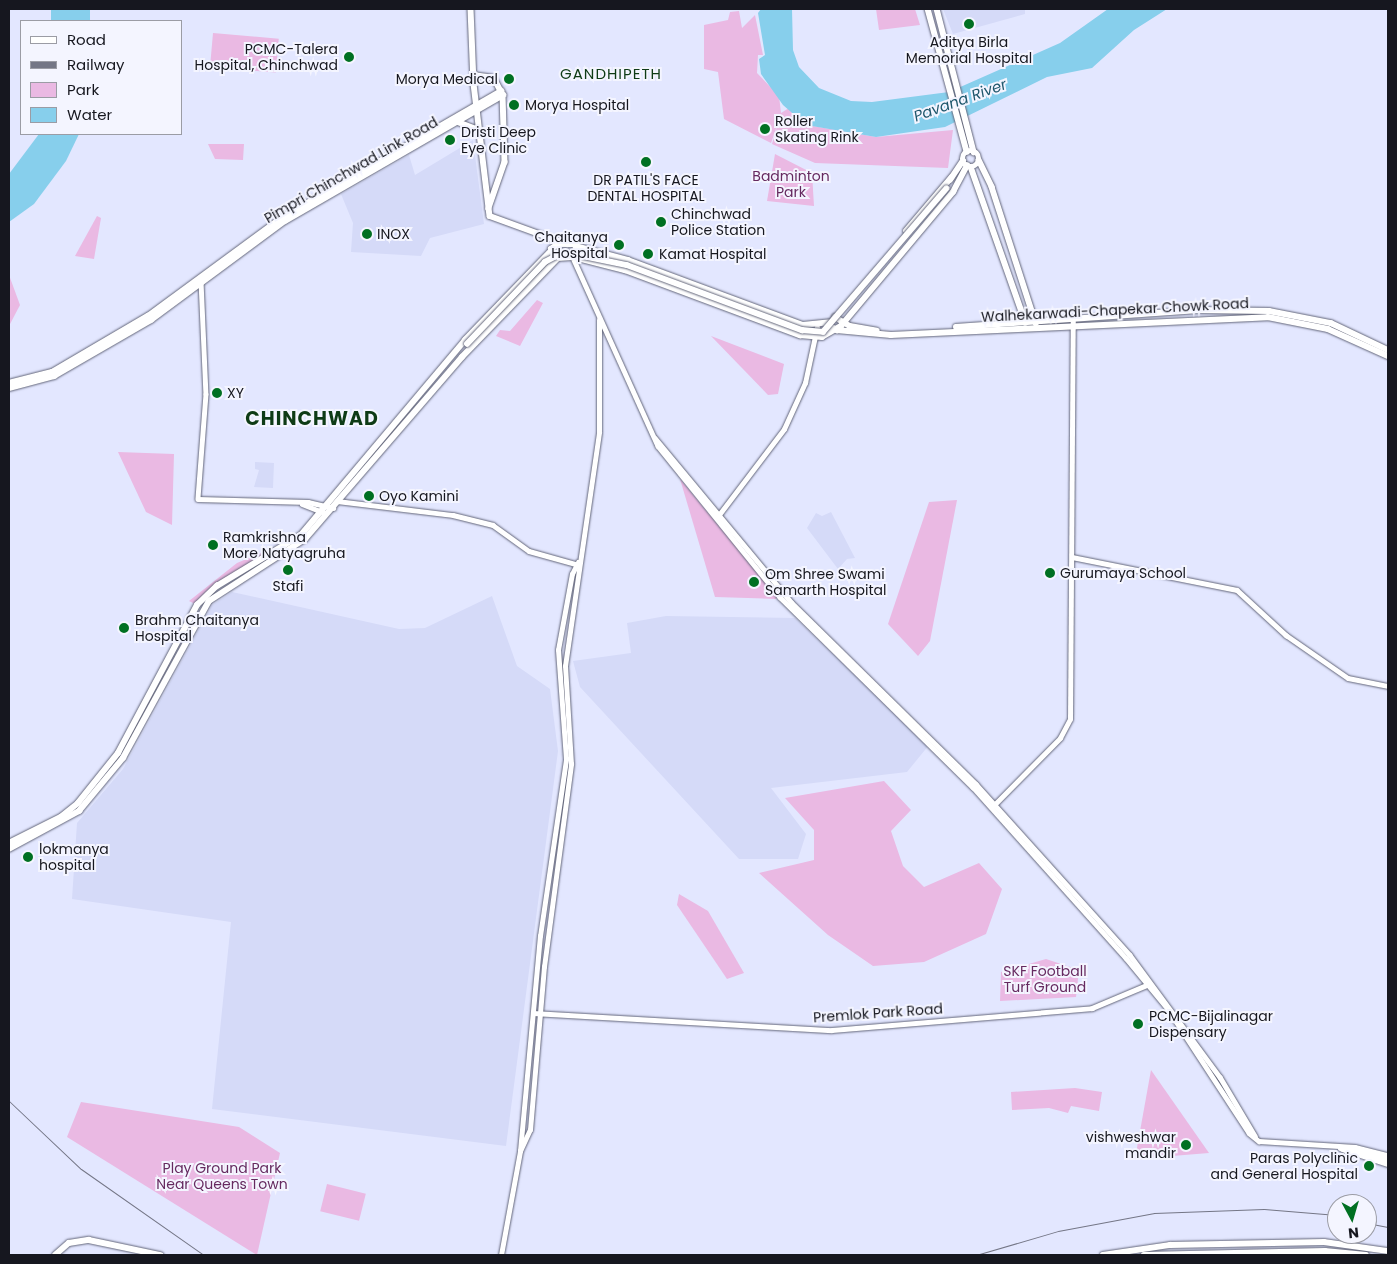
<!DOCTYPE html>
<html>
<head>
<meta charset="utf-8">
<style>
	body { margin:0 }
	#map { position:relative; width:1397px; height:1264px; overflow:hidden; background:#e3e7ff; font-family:Poppins,sans-serif }
	div>[style] { position:absolute }
	[style*='--x'] { left:calc(var(--x)*1px); top:calc(var(--y)*1px); width:calc(var(--w)*1px); rotate:calc(var(--a)*1deg) }
	.built>* { inset:0; background:#d5daf8 }
	.green>* { inset:0; background:#eab9e3; transform-origin:0 0 }
	.water>* { inset:0; background:#87cfec; transform-origin:0 0 }
	.roads { filter:drop-shadow(0 0 1px #63667a) drop-shadow(0 0 1px #63667a) }
	.minor>* { height:4.5px; margin:-2.25px; padding:0 2.25px; transform-origin:2.25px; border-radius:2.25px; background:#fff }
	.major>* { height:5.5px; margin:-2.75px; padding:0 2.75px; transform-origin:2.75px; border-radius:2.75px; background:#fff }
	.major>.ring { margin:-2.75px; padding:0; box-sizing:content-box; background:none; border:5.5px solid #fff; border-radius:50% }
	.rail>* { height:1px; margin:-0.5px; padding:0 0.5px; transform-origin:0.5px; border-radius:0.5px; background:#747686 }
	.bridges { filter:drop-shadow(0 0 1px #63667a) drop-shadow(0 0 1px #63667a) }
	.major-bridge>* { height:5.5px; margin:-2.75px; padding:0 2.75px; transform-origin:2.75px; border-radius:2.75px; background:#fff }
	.dots>* { width:14px; height:14px; translate:-50% -50%; box-sizing:border-box; border:2px solid #f4f5ff; border-radius:50% }
	span { translate:-50% -50%; white-space:nowrap; text-align:center; line-height:1.15; -webkit-text-stroke:4px #f4f5ff; paint-order:stroke }
	.poi-label { font-size:14px; color:#16171f }
	.right { translate:-100% -50%; text-align:right }
	.left { translate:0 -50%; text-align:left }
	.street-label { font-size:14px; color:#16171f }
	.park-label { font-size:14px; color:#662a60 }
	.neighbourhood-label { font-size:15px; color:#0e3b16; letter-spacing:1px }
	.water-label { font-size:15px; color:#1e576c; font-style:italic }
	.district-label { font-size:19px; color:#0e3b16; font-weight:700; letter-spacing:1px }
	.frame { position:absolute; inset:0; border:10px solid #16171f; pointer-events:none }
	.legend { position:absolute; left:20px; top:20px; width:162px; height:115px; box-sizing:border-box; background:#f4f5ff; border:1px solid #9b9ca5; margin:0; padding:6px 9px; list-style:none; font-size:15px; color:#16171f }
	.legend li { display:flex; align-items:center; gap:10px; height:25px }
	.legend b { width:25px; border:1px solid #9b9ca5 }
	.north { position:absolute; left:1327px; top:1194px; width:50px; height:50px; box-sizing:border-box; background:#f4f5ff; border:1px solid #9b9ca5; border-radius:50%; rotate:174deg; font-size:14px; font-weight:700; line-height:20px; text-align:center; color:#16171f }
	.north::after { content:''; display:block; margin:auto; width:18px; height:22px; background:#007022; clip-path:polygon(50% 0,100% 100%,50% 72%,0 100%) }
</style>
</head>
<body>
<div id="map">
	<div class="built">
		<div style="clip-path:polygon(943px 9px,1025px 9px,1025px 14px,953px 34px)"></div>
		<div style="clip-path:polygon(473px 140px,484px 224px,430px 238px,421px 256px,351px 252px,353px 223px,341px 194px,409px 155px,415px 175px)"></div>
		<div style="clip-path:polygon(255px 462px,274px 463px,273px 488px,254px 487px,259px 470px,255px 469px)"></div>
		<div style="clip-path:polygon(831px 512px,855px 558px,847px 559px,838px 569px,807px 528px,816px 513px,822px 516px)"></div>
		<div style="clip-path:polygon(232px 592px,399px 629px,425px 628px,492px 596px,517px 666px,550px 689px,558px 751px,506px 1146px,212px 1109px,231px 922px,72px 899px,77px 823px,123px 769px,212px 605px)"></div>
		<div style="clip-path:polygon(666px 616px,795px 618px,929px 745px,907px 772px,771px 788px,806px 834px,798px 859px,739px 859px,580px 687px,573px 661px,631px 653px,627px 623px)"></div>
	</div>
	<div class="green">
		<div style="clip-path:polygon(876px 9px,915px 9px,920px 25px,879px 30px)"></div>
		<div style="clip-path:polygon(739px 11px,742px 28px,755px 15px,763px 55px,758px 55px,757px 73px,779px 96px,781px 113px,789px 108px,807px 125px,876px 137px,953px 130px,948px 168px,815px 163px,772px 144px,778px 123px,771px 143px,724px 119px,718px 72px,704px 69px,704px 25px,728px 20px,730px 12px)"></div>
		<div style="left:213px;top:33px;width:66px;height:34px;rotate:5deg"></div>
		<div style="clip-path:polygon(208px 144px,244px 144px,243px 160px,215px 159px)"></div>
		<div style="clip-path:polygon(775px 154px,812px 173px,814px 206px,767px 201px)"></div>
		<div style="clip-path:polygon(97px 216px,101px 218px,94px 259px,75px 256px)"></div>
		<div style="clip-path:polygon(9px 275px,20px 305px,9px 326px)"></div>
		<div style="clip-path:polygon(537px 300px,543px 303px,520px 346px,496px 336px,500px 330px,510px 331px)"></div>
		<div style="clip-path:polygon(711px 336px,784px 364px,778px 394px,768px 395px)"></div>
		<div style="clip-path:polygon(118px 452px,174px 454px,172px 525px,146px 512px)"></div>
		<div style="clip-path:polygon(680px 479px,777px 596px,776px 599px,715px 597px)"></div>
		<div style="clip-path:polygon(957px 500px,930px 641px,918px 656px,888px 624px,929px 502px)"></div>
		<div style="clip-path:polygon(261px 553px,264px 557px,208px 591px,197px 605px,189px 601px,237px 563px)"></div>
		<div style="clip-path:polygon(884px 781px,911px 810px,891px 831px,903px 866px,924px 887px,979px 863px,1002px 889px,986px 934px,924px 962px,873px 966px,828px 935px,759px 873px,814px 860px,814px 830px,785px 798px)"></div>
		<div style="clip-path:polygon(679px 894px,708px 911px,744px 973px,727px 979px,677px 905px)"></div>
		<div style="clip-path:polygon(1046px 959px,1079px 970px,1076px 997px,1000px 1001px,1001px 972px)"></div>
		<div style="clip-path:polygon(1151px 1070px,1209px 1153px,1135px 1159px)"></div>
		<div style="clip-path:polygon(1075px 1088px,1102px 1092px,1099px 1111px,1071px 1106px,1068px 1113px,1049px 1108px,1012px 1110px,1011px 1092px)"></div>
		<div style="clip-path:polygon(81px 1102px,239px 1127px,280px 1153px,257px 1255px,67px 1137px)"></div>
		<div style="left:327px;top:1184px;width:40px;height:28px;rotate:14deg"></div>
	</div>
	<div class="water">
		<div style="left:51px;top:9px;width:39px;height:12px"></div>
		<div style="clip-path:polygon(761px 9px,792px 9px,793px 50px,799px 67px,819px 88px,851px 101px,872px 102px,949px 92px,1060px 43px,1108px 9px,1167px 9px,1134px 30px,1092px 68px,1047px 77px,945px 127px,876px 137px,806px 125px,783px 105px,761px 74px,759px 59px,765px 55px,758px 13px)"></div>
		<div style="clip-path:polygon(39px 134px,79px 134px,66px 161px,34px 204px,9px 222px,9px 174px)"></div>
	</div>
	<div class="roads">
		<div class="minor">
			<div style="--x:574;--y:260;--w:204;--a:65.7"></div>
			<div style="--x:658;--y:446;--w:194;--a:51.1"></div>
			<div style="--x:780;--y:597;--w:271;--a:44.6"></div>
			<div style="--x:973;--y:787;--w:229;--a:48.2"></div>
			<div style="--x:1126;--y:958;--w:66;--a:50.5"></div>
			<div style="--x:1168;--y:1009;--w:148;--a:56.8"></div>
			<div style="--x:1249;--y:1133;--w:13;--a:39"></div>
			<div style="--x:1259;--y:1141;--w:96;--a:3.6"></div>
			<div style="--x:1355;--y:1147;--w:34;--a:14"></div>
			<div style="--x:201;--y:281;--w:113;--a:87.5"></div>
			<div style="--x:206;--y:394;--w:105;--a:94.4"></div>
			<div style="--x:198;--y:499;--w:110;--a:1.6"></div>
			<div style="--x:308;--y:502;--w:26;--a:13"></div>
			<div style="--x:655;--y:438;--w:214;--a:50.3"></div>
			<div style="--x:792;--y:603;--w:258;--a:44.5"></div>
			<div style="--x:976;--y:784;--w:230;--a:48"></div>
			<div style="--x:1130;--y:955;--w:152;--a:53.6"></div>
			<div style="--x:1220;--y:1077;--w:69;--a:59.3"></div>
			<div style="--x:337;--y:501;--w:117;--a:6.9"></div>
			<div style="--x:453;--y:515;--w:41;--a:14"></div>
			<div style="--x:493;--y:525;--w:44;--a:35.8"></div>
			<div style="--x:529;--y:551;--w:52;--a:15.6"></div>
			<div style="--x:302;--y:504;--w:22;--a:21"></div>
			<div style="--x:718;--y:516;--w:109;--a:-52.8"></div>
			<div style="--x:784;--y:429;--w:51;--a:-65.5"></div>
			<div style="--x:805;--y:383;--w:57;--a:-77.9"></div>
			<div style="--x:1072;--y:557;--w:168;--a:11.3"></div>
			<div style="--x:1237;--y:590;--w:67;--a:42.6"></div>
			<div style="--x:1286;--y:635;--w:75;--a:34.7"></div>
			<div style="--x:1348;--y:678;--w:41;--a:11.3"></div>
			<div style="--x:994;--y:805;--w:94;--a:-45.4"></div>
			<div style="--x:1060;--y:738;--w:21;--a:-62"></div>
			<div style="--x:1070;--y:719;--w:400;--a:-89.6"></div>
			<div style="--x:533;--y:1013;--w:299;--a:3.3"></div>
			<div style="--x:832;--y:1030;--w:261;--a:-4.8"></div>
			<div style="--x:1092;--y:1008;--w:62;--a:-22.8"></div>
			<div style="--x:1342;--y:1149;--w:48;--a:18.1"></div>
			<div style="--x:520;--y:1151;--w:23;--a:-65"></div>
			<div style="--x:530;--y:1130;--w:164;--a:-85.1"></div>
			<div style="--x:544;--y:967;--w:205;--a:-82.4"></div>
			<div style="--x:571;--y:764;--w:98;--a:-93.5"></div>
			<div style="--x:565;--y:666;--w:236;--a:-81.7"></div>
			<div style="--x:599;--y:432;--w:112;--a:-90"></div>
			<div style="--x:501;--y:1255;--w:106;--a:-79.6"></div>
			<div style="--x:520;--y:1151;--w:216;--a:-84.7"></div>
			<div style="--x:540;--y:936;--w:179;--a:-81.6"></div>
			<div style="--x:566;--y:759;--w:109;--a:-94.2"></div>
			<div style="--x:558;--y:650;--w:77;--a:-79.6"></div>
			<div style="--x:572;--y:574;--w:13;--a:-63"></div>
		</div>
		<div class="major">
			<div style="--x:471;--y:9;--w:75;--a:87.7"></div>
			<div style="--x:474;--y:84;--w:133;--a:83.1"></div>
			<div style="--x:490;--y:216;--w:82;--a:20"></div>
			<div style="--x:928;--y:9;--w:148;--a:74.7"></div>
			<div style="--x:937;--y:9;--w:148;--a:75.5"></div>
			<div style="--x:473;--y:75;--w:21;--a:8"></div>
			<div style="--x:494;--y:78;--w:19;--a:62"></div>
			<div style="--x:503;--y:95;--w:67;--a:88.3"></div>
			<div style="--x:505;--y:162;--w:49;--a:109.2"></div>
			<div style="--x:458;--y:122;--w:22;--a:21"></div>
			<div class="ring" style="left:963px;top:151px;width:10.5px;height:10.5px"></div>
			<div style="--x:979;--y:160;--w:30;--a:64"></div>
			<div style="--x:992;--y:187;--w:143;--a:72.1"></div>
			<div style="--x:971;--y:167;--w:165;--a:70.6"></div>
			<div style="--x:950;--y:180;--w:23;--a:-56"></div>
			<div style="--x:906;--y:231;--w:70;--a:-49.7"></div>
			<div style="--x:558;--y:244;--w:17;--a:0"></div>
			<div style="--x:575;--y:244;--w:14;--a:69"></div>
			<div style="--x:580;--y:257;--w:26;--a:176"></div>
			<div style="--x:554;--y:259;--w:10;--a:-107"></div>
			<div style="--x:551;--y:249;--w:9;--a:-36"></div>
			<div style="--x:579;--y:247;--w:51;--a:14.9"></div>
			<div style="--x:628;--y:260;--w:187;--a:20.4"></div>
			<div style="--x:803;--y:325;--w:27;--a:-6"></div>
			<div style="--x:578;--y:258;--w:49;--a:14.3"></div>
			<div style="--x:625;--y:270;--w:187;--a:20.4"></div>
			<div style="--x:800;--y:335;--w:22;--a:5"></div>
			<div style="--x:822;--y:337;--w:22;--a:-30"></div>
			<div style="--x:841;--y:326;--w:175;--a:-50.1"></div>
			<div style="--x:953;--y:192;--w:30;--a:-62"></div>
			<div style="--x:835;--y:317;--w:17;--a:31"></div>
			<div style="--x:850;--y:326;--w:27;--a:10"></div>
			<div style="--x:827;--y:324;--w:12;--a:31"></div>
			<div style="--x:837;--y:330;--w:54;--a:5.3"></div>
			<div style="--x:891;--y:335;--w:377;--a:-2.7"></div>
			<div style="--x:1268;--y:317;--w:61;--a:11.3"></div>
			<div style="--x:1328;--y:329;--w:66;--a:24.2"></div>
			<div style="--x:956;--y:327;--w:243;--a:-4"></div>
			<div style="--x:1198;--y:310;--w:71;--a:0.8"></div>
			<div style="--x:1269;--y:311;--w:63;--a:11"></div>
			<div style="--x:1331;--y:323;--w:63;--a:25.3"></div>
			<div style="--x:9;--y:383;--w:44;--a:-14.3"></div>
			<div style="--x:52;--y:372;--w:111;--a:-30.3"></div>
			<div style="--x:148;--y:316;--w:167;--a:-36.3"></div>
			<div style="--x:283;--y:217;--w:252;--a:-30"></div>
			<div style="--x:9;--y:388;--w:47;--a:-14.9"></div>
			<div style="--x:54;--y:376;--w:112;--a:-30"></div>
			<div style="--x:151;--y:320;--w:167;--a:-36.5"></div>
			<div style="--x:285;--y:221;--w:252;--a:-30"></div>
			<div style="--x:9;--y:843;--w:58;--a:-26.6"></div>
			<div style="--x:61;--y:817;--w:22;--a:-39"></div>
			<div style="--x:78;--y:803;--w:64;--a:-51.3"></div>
			<div style="--x:118;--y:753;--w:168;--a:-61.9"></div>
			<div style="--x:197;--y:605;--w:28;--a:-44"></div>
			<div style="--x:217;--y:586;--w:98;--a:-31.3"></div>
			<div style="--x:301;--y:535;--w:255;--a:-49.9"></div>
			<div style="--x:465;--y:340;--w:122;--a:-46"></div>
			<div style="--x:9;--y:849;--w:80;--a:-28.5"></div>
			<div style="--x:79;--y:811;--w:69;--a:-50.3"></div>
			<div style="--x:123;--y:758;--w:179;--a:-61.3"></div>
			<div style="--x:209;--y:601;--w:114;--a:-32.9"></div>
			<div style="--x:305;--y:539;--w:240;--a:-49.2"></div>
			<div style="--x:462;--y:357;--w:135;--a:-45.9"></div>
			<div style="--x:1341;--y:1148;--w:49;--a:14.3"></div>
			<div style="--x:55;--y:1255;--w:18;--a:-41"></div>
			<div style="--x:69;--y:1243;--w:20;--a:-9"></div>
			<div style="--x:89;--y:1240;--w:73;--a:11.9"></div>
			<div style="--x:1103;--y:1255;--w:68;--a:-8.5"></div>
			<div style="--x:1170;--y:1245;--w:154;--a:-1.1"></div>
			<div style="--x:1324;--y:1242;--w:65;--a:8"></div>
			<div style="--x:1144;--y:1255;--w:181;--a:-1.3"></div>
			<div style="--x:1325;--y:1251;--w:41;--a:5.6"></div>
		</div>
	</div>
	<div class="rail">
		<div style="--x:9;--y:1101;--w:99;--a:43.4"></div>
		<div style="--x:81;--y:1169;--w:150;--a:35"></div>
		<div style="--x:1367;--y:1223;--w:21;--a:11"></div>
		<div style="--x:976;--y:1255;--w:85;--a:-16.3"></div>
		<div style="--x:1058;--y:1231;--w:98;--a:-10.6"></div>
		<div style="--x:1154;--y:1213;--w:110;--a:-2.1"></div>
		<div style="--x:1264;--y:1209;--w:73;--a:4.7"></div>
	</div>
	<div class="bridges">
		<div class="major-bridge">
			<div style="--x:467;--y:344;--w:113;--a:-46.4"></div>
			<div style="--x:545;--y:262;--w:21;--a:-28"></div>
			<div style="--x:564;--y:252;--w:64;--a:11.7"></div>
			<div style="--x:627;--y:265;--w:187;--a:20.4"></div>
			<div style="--x:802;--y:330;--w:21;--a:5"></div>
			<div style="--x:823;--y:332;--w:189;--a:-49.3"></div>
		</div>
	</div>
	<div class="dots">
		<div style="left:969px;top:24px;background:#007022"></div>
		<div style="left:349px;top:57px;background:#007022"></div>
		<div style="left:509px;top:79px;background:#007022"></div>
		<div style="left:514px;top:105px;background:#007022"></div>
		<div style="left:765px;top:129px;background:#007022"></div>
		<div style="left:450px;top:140px;background:#007022"></div>
		<div style="left:646px;top:162px;background:#007022"></div>
		<div style="left:661px;top:222px;background:#007022"></div>
		<div style="left:367px;top:234px;background:#007022"></div>
		<div style="left:619px;top:245px;background:#007022"></div>
		<div style="left:648px;top:254px;background:#007022"></div>
		<div style="left:217px;top:393px;background:#007022"></div>
		<div style="left:369px;top:496px;background:#007022"></div>
		<div style="left:213px;top:545px;background:#007022"></div>
		<div style="left:288px;top:570px;background:#007022"></div>
		<div style="left:1050px;top:573px;background:#007022"></div>
		<div style="left:754px;top:582px;background:#007022"></div>
		<div style="left:124px;top:628px;background:#007022"></div>
		<div style="left:28px;top:857px;background:#007022"></div>
		<div style="left:1138px;top:1024px;background:#007022"></div>
		<div style="left:1186px;top:1145px;background:#007022"></div>
		<div style="left:1369px;top:1166px;background:#007022"></div>
	</div>
	<div class="poi-label">
		<span style="left:969px;top:50px">Aditya Birla<br>Memorial Hospital</span>
		<span class="right" style="left:338px;top:57px">PCMC-Talera<br>Hospital, Chinchwad</span>
		<span class="right" style="left:498px;top:79px">Morya Medical</span>
		<span class="left" style="left:525px;top:105px">Morya Hospital</span>
		<span class="left" style="left:775px;top:129px">Roller<br>Skating Rink</span>
		<span class="left" style="left:461px;top:140px">Dristi Deep<br>Eye Clinic</span>
		<span style="left:646px;top:188px">DR PATIL'S FACE<br>DENTAL HOSPITAL</span>
		<span class="left" style="left:671px;top:222px">Chinchwad<br>Police Station</span>
		<span class="left" style="left:377px;top:234px">INOX</span>
		<span class="right" style="left:608px;top:245px">Chaitanya<br>Hospital</span>
		<span class="left" style="left:659px;top:254px">Kamat Hospital</span>
		<span class="left" style="left:227px;top:393px">XY</span>
		<span class="left" style="left:379px;top:496px">Oyo Kamini</span>
		<span class="left" style="left:223px;top:545px">Ramkrishna<br>More Natyagruha</span>
		<span class="left" style="left:1060px;top:573px">Gurumaya School</span>
		<span class="left" style="left:765px;top:582px">Om Shree Swami<br>Samarth Hospital</span>
		<span style="left:288px;top:586px">Stafi</span>
		<span class="left" style="left:135px;top:628px">Brahm Chaitanya<br>Hospital</span>
		<span class="left" style="left:39px;top:857px">lokmanya<br>hospital</span>
		<span class="left" style="left:1149px;top:1024px">PCMC-Bijalinagar<br>Dispensary</span>
		<span class="right" style="left:1176px;top:1145px">vishweshwar<br>mandir</span>
		<span class="right" style="left:1358px;top:1166px">Paras Polyclinic<br>and General Hospital</span>
	</div>
	<div class="street-label">
		<span style="left:351px;top:170px;rotate:-30deg">Pimpri Chinchwad Link Road</span>
		<span style="left:1115px;top:310px;rotate:-3deg">Walhekarwadi-Chapekar Chowk Road</span>
		<span style="left:878px;top:1013px;rotate:-4deg">Premlok Park Road</span>
	</div>
	<div class="park-label">
		<span style="left:791px;top:184px">Badminton<br>Park</span>
		<span style="left:1045px;top:979px">SKF Football<br>Turf Ground</span>
		<span style="left:222px;top:1176px">Play Ground Park<br>Near Queens Town</span>
	</div>
	<div class="neighbourhood-label">
		<span style="left:611px;top:74px">GANDHIPETH</span>
	</div>
	<div class="water-label">
		<span style="left:960px;top:100px;rotate:-20deg">Pavana River</span>
	</div>
	<div class="district-label">
		<span style="left:312px;top:419px">CHINCHWAD</span>
	</div>
	<div class="frame"></div>
	<ul class="legend">
	<li><b style="height:6px;background:#fff"></b>Road</li>
	<li><b style="height:6px;background:#747686"></b>Railway</li>
	<li><b style="height:14px;background:#eab9e3"></b>Park</li>
	<li><b style="height:14px;background:#87cfec"></b>Water</li>
	</ul>
	<div class="north">N</div>
</div>
</body>
</html>
